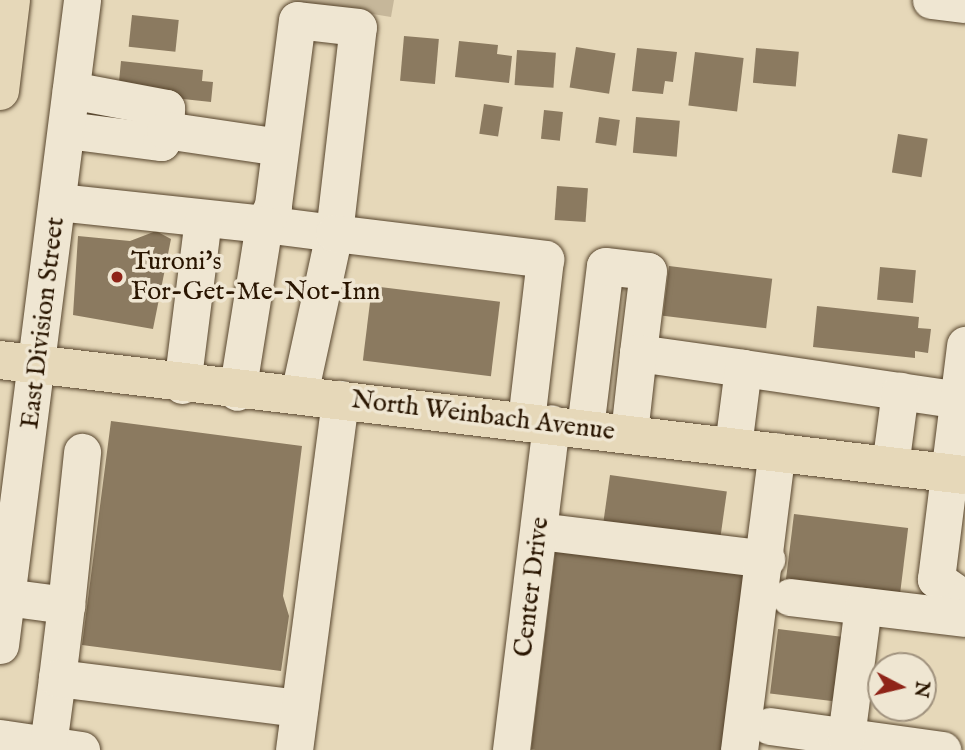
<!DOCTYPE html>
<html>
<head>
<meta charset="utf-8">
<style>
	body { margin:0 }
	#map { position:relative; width:965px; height:750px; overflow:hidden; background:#e6d8b9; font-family:"IM FELL English",serif }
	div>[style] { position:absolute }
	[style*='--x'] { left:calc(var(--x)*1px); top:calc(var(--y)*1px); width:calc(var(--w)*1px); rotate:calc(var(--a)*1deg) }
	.green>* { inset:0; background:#c6b79a }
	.building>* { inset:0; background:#8b7a60; transform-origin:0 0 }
	.roads { filter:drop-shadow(0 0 2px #58462e) drop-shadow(0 0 2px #58462e) }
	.minor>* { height:37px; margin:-18.5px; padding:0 18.5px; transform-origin:18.5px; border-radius:18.5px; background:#efe6d2 }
	.major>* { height:38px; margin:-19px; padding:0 19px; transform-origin:19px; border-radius:19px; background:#e6d8b9 }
	.highway>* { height:38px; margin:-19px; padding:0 19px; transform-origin:19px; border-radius:19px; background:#e6d8b9 }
	.dots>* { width:19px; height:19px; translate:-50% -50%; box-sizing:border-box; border:4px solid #efe6d2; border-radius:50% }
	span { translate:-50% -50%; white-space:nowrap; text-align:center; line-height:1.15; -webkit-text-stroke:7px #efe6d2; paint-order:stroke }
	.poi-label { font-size:26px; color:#291500 }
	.left { translate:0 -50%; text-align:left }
	.street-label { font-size:26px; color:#291500 }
	.north { position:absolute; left:867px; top:652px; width:70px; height:70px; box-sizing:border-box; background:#efe6d2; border:2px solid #a0927e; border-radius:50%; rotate:97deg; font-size:19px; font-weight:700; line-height:28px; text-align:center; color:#291500 }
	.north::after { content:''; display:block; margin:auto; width:24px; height:32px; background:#8f2418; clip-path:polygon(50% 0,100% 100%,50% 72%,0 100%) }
</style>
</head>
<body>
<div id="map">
	<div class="green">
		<div style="clip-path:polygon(287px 0,394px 0,391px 17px)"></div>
	</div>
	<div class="building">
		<div style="left:132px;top:15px;width:47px;height:32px;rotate:6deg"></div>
		<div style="left:404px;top:36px;width:35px;height:45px;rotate:5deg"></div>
		<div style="clip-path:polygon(459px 41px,498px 45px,497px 54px,512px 56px,509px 83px,455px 77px)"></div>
		<div style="left:576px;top:47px;width:40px;height:41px;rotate:9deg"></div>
		<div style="clip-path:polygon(637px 48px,677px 52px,673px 82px,665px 81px,663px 94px,632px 91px)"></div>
		<div style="left:756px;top:48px;width:43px;height:35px;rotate:5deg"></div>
		<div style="left:517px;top:50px;width:39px;height:35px;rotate:4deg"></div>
		<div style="left:695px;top:52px;width:49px;height:54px;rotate:7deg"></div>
		<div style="clip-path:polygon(121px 61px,203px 70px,202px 81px,213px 82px,211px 102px,118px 92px)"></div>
		<div style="left:484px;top:104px;width:19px;height:30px;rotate:9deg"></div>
		<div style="left:544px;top:110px;width:19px;height:29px;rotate:6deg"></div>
		<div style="left:599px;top:117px;width:21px;height:26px;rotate:8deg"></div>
		<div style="left:636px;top:117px;width:44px;height:36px;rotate:5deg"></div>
		<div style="left:898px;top:134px;width:30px;height:39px;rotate:9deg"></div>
		<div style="left:557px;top:186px;width:31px;height:34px;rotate:4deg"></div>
		<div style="clip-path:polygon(156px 231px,171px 239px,153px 329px,73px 315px,78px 236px,130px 241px)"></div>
		<div style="left:669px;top:266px;width:104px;height:50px;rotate:7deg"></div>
		<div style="left:880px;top:267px;width:36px;height:33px;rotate:5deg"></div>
		<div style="left:372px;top:286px;width:129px;height:75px;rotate:7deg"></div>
		<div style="clip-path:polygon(817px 306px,919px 317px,918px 328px,931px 329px,928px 353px,915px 351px,915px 358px,813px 347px)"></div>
		<div style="clip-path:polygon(111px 421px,302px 446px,283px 596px,289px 616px,281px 671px,82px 645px)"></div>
		<div style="left:610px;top:475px;width:118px;height:52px;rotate:8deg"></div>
		<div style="left:794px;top:514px;width:115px;height:66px;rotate:7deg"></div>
		<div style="left:556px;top:546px;width:191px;height:205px;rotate:7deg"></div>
		<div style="left:778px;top:629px;width:64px;height:65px;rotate:7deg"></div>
	</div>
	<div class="roads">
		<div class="minor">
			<div style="--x:931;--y:0;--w:34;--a:7"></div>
			<div style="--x:67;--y:130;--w:95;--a:7.3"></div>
			<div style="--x:161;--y:142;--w:13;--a:-72"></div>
			<div style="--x:165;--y:130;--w:22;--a:-87"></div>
			<div style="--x:166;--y:108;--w:97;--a:-169.3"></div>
			<div style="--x:165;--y:130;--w:116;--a:8.4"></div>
			<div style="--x:58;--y:202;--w:207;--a:6.1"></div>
			<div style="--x:264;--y:224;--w:71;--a:7.3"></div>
			<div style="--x:334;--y:233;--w:207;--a:-83.4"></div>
			<div style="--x:358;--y:27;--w:61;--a:-173.5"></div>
			<div style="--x:297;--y:20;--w:188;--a:97.4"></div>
			<div style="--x:273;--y:206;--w:20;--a:117"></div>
			<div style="--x:264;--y:224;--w:170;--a:99.1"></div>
			<div style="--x:743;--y:368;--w:218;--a:8.4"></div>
			<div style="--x:182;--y:385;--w:167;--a:-82.8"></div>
			<div style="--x:299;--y:394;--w:165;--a:-77.7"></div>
			<div style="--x:334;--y:233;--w:213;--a:7"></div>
			<div style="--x:545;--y:259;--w:162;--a:96.7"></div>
			<div style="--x:585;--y:428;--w:163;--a:-83"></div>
			<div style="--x:605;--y:266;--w:43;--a:6.6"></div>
			<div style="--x:648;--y:271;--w:83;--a:97"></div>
			<div style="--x:638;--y:353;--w:106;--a:8.1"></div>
			<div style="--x:743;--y:368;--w:79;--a:97.3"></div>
			<div style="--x:629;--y:433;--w:81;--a:-83.6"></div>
			<div style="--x:890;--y:466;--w:76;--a:-82.4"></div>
			<div style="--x:539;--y:531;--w:229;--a:7"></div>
			<div style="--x:953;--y:591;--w:21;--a:-145"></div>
			<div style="--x:936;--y:579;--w:236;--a:-82.9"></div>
			<div style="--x:6;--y:597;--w:61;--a:7.6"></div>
			<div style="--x:66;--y:605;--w:74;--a:97"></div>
			<div style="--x:790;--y:597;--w:176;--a:6.8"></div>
			<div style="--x:66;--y:605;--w:154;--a:-84"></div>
			<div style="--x:0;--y:645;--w:650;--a:-82.75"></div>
			<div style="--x:770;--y:726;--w:174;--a:7.9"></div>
			<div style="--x:846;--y:737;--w:132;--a:-82.6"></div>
			<div style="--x:0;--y:738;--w:82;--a:8.4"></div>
			<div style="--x:48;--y:745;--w:68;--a:-82.3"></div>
			<div style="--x:57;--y:678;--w:244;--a:7.1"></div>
			<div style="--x:294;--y:750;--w:354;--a:-82.5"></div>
			<div style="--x:511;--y:750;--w:329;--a:-83"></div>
			<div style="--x:739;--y:750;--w:301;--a:-82.8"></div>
		</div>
		<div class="major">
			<div style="--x:0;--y:360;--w:972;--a:6.8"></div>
		</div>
		<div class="highway">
			<div style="--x:0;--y:91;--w:92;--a:-83.1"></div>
		</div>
	</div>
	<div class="dots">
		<div style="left:117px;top:277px;background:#8f2418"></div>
	</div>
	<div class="poi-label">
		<span class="left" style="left:131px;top:277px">Turoni's<br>For-Get-Me-Not-Inn</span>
	</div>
	<div class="street-label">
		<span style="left:43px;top:323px;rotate:-83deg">East Division Street</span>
		<span style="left:483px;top:416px;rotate:7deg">North Weinbach Avenue</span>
		<span style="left:532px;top:587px;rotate:-83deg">Center Drive</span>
	</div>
	<div class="north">N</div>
</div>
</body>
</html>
